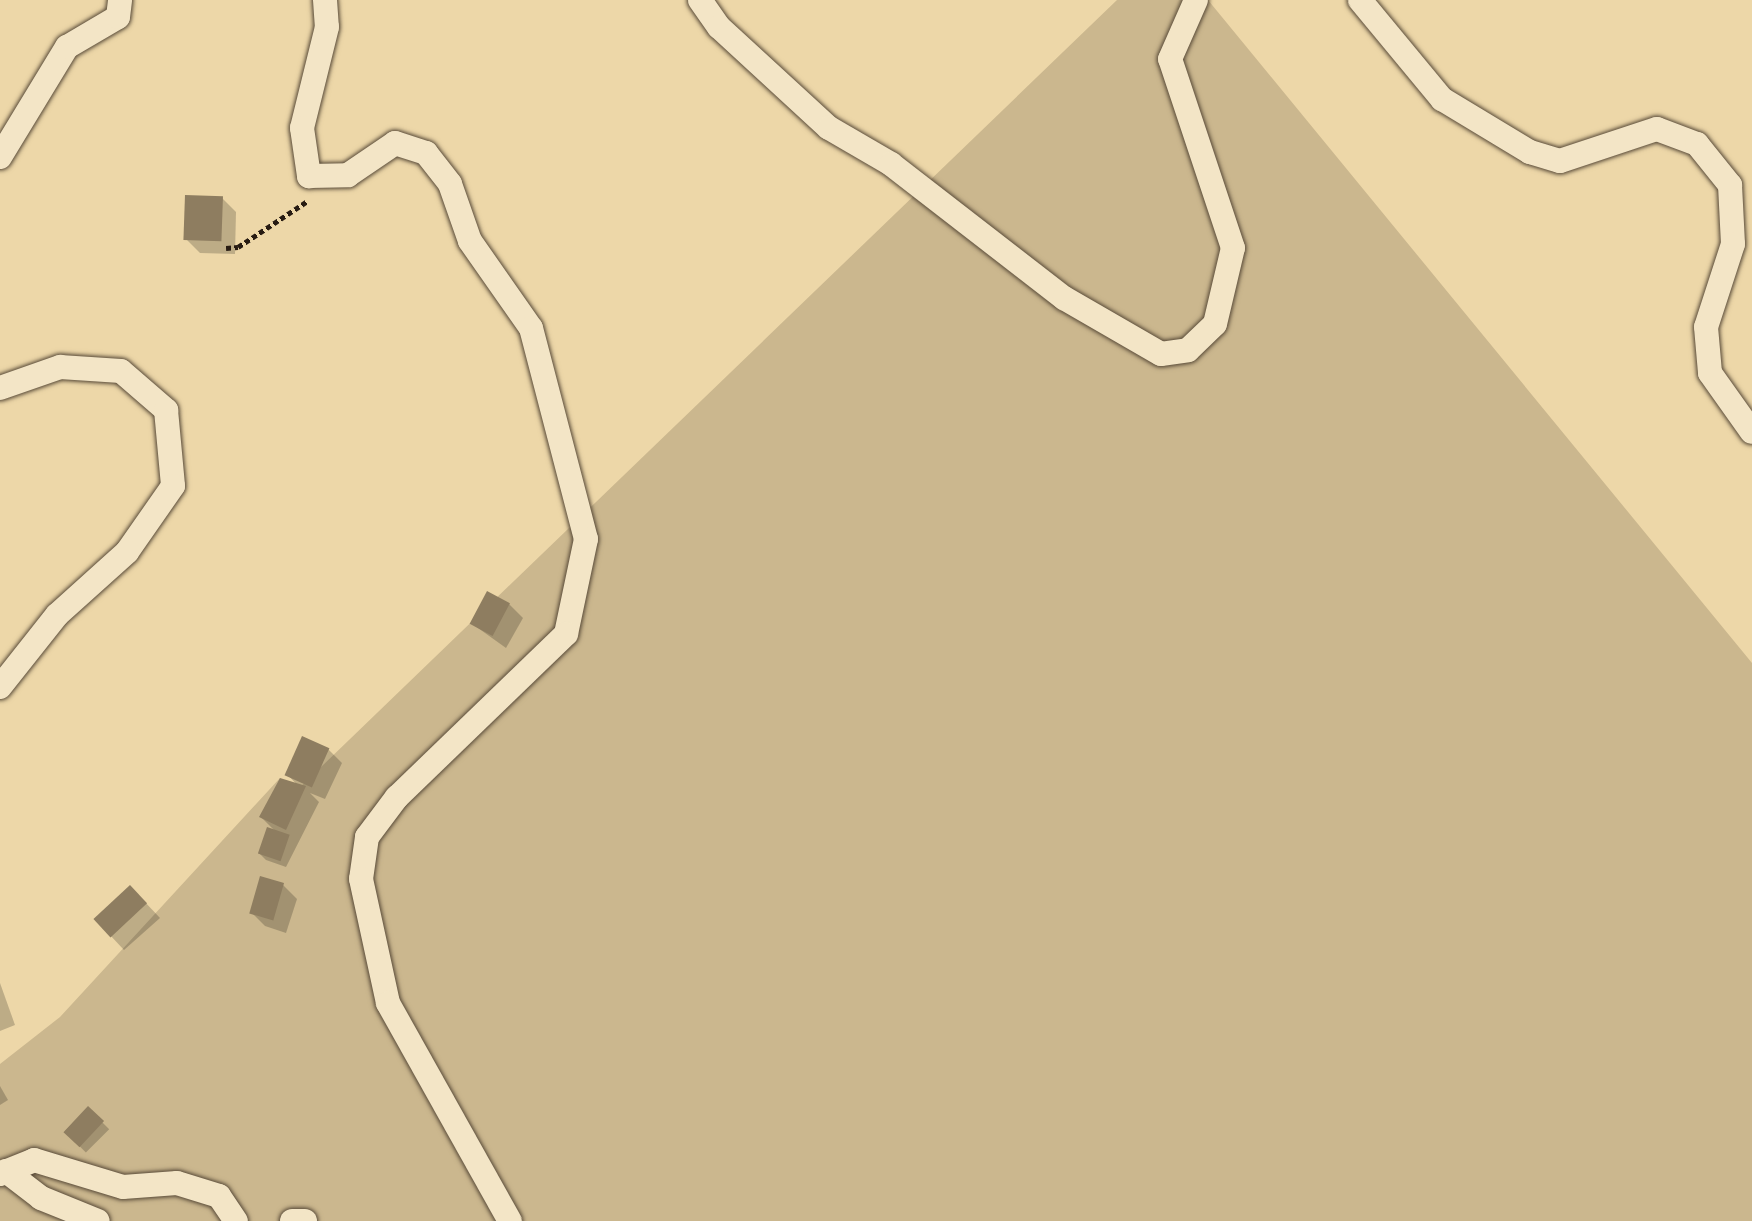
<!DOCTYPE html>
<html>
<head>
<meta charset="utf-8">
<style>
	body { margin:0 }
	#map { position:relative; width:1752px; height:1221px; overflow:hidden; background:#edd7a8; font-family:"Sorts Mill Goudy",serif }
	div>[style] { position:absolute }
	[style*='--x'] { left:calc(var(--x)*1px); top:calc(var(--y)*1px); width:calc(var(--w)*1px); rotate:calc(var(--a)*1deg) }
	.green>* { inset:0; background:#cbb78e }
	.shadow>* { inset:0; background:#0003; transform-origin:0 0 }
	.building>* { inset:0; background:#8e7d60; transform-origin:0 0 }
	.path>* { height:4.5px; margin-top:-2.25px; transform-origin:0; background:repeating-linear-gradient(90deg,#271b12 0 5px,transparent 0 8.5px) }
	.roads { filter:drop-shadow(0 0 2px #584a38) drop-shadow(0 0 2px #584a38) }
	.minor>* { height:24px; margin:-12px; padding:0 12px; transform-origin:12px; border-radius:12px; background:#f3e5c6 }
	span { translate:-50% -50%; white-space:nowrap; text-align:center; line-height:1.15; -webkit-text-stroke:7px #f3e5c6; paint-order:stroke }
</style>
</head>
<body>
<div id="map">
	<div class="green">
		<div style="clip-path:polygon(1117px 0,1208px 0,1752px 663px,1752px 1221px,0 1221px,0 1064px,60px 1017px,280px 778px,294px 793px)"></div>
	</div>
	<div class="shadow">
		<div style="clip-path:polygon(222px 198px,236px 212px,235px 254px,200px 253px,186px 239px)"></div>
		<div style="clip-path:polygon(509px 604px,523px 618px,506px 648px,471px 623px)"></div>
		<div style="clip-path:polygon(328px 749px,342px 763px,325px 799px,310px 793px,319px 802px,286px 867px,266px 860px,259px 853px,276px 832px,261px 817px,298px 786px,287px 774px)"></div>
		<div style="clip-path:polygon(283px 885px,297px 899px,286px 933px,265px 926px,251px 912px)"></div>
		<div style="clip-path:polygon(144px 901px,160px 918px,124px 950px,95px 919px)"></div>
		<div style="clip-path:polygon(0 983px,15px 1025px,0 1031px)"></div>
		<div style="clip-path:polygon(0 1086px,8px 1100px,0 1105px)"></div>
		<div style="left:88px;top:1108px;width:30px;height:33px;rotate:45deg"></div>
	</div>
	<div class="building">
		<div style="left:185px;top:195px;width:38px;height:45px;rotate:2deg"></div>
		<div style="left:487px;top:591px;width:26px;height:37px;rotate:28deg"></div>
		<div style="left:302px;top:736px;width:30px;height:43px;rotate:24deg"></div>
		<div style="clip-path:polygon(280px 778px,306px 786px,286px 830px,259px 817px)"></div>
		<div style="left:267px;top:827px;width:24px;height:28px;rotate:19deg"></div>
		<div style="left:260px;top:876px;width:25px;height:39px;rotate:16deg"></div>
		<div style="left:130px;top:885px;width:25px;height:50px;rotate:47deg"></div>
		<div style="left:88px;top:1106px;width:22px;height:36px;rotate:43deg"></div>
	</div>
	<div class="path">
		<div style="--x:226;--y:248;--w:12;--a:-5"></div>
		<div style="--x:238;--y:247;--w:82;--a:-33.5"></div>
	</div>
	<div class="roads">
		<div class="minor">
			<div style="--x:325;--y:0;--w:27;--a:86"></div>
			<div style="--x:327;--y:27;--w:104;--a:103.9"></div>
			<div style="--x:302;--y:128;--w:49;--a:81.7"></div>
			<div style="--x:309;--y:176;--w:39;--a:-1"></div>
			<div style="--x:348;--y:175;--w:57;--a:-34.2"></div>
			<div style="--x:395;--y:143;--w:33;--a:18"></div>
			<div style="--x:426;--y:153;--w:39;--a:52"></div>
			<div style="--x:450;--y:184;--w:60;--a:70.7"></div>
			<div style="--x:470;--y:241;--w:106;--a:55"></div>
			<div style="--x:531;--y:328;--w:218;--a:75.4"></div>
			<div style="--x:586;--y:539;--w:97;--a:101.9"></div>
			<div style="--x:566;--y:634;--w:235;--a:136"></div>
			<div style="--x:397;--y:797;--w:50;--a:126.9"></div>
			<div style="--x:367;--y:837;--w:42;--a:98.1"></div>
			<div style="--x:361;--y:879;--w:127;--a:77.7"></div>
			<div style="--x:388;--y:1003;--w:250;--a:60.8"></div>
			<div style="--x:700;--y:0;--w:33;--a:55"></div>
			<div style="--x:719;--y:27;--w:149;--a:42.6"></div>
			<div style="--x:829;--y:128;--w:72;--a:30.1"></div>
			<div style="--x:891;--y:164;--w:219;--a:37.8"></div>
			<div style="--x:1064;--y:298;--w:112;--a:30"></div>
			<div style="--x:1161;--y:354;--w:27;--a:-8"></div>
			<div style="--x:1188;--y:350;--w:37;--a:-44"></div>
			<div style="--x:1215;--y:324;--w:78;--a:-76.7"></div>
			<div style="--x:1233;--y:248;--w:199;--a:-108.4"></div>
			<div style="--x:1170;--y:59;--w:64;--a:-66.2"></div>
			<div style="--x:1360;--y:0;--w:129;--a:50.4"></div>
			<div style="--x:1442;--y:99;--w:103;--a:31.1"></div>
			<div style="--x:1530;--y:152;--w:31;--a:17"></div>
			<div style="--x:1560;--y:161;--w:102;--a:-18.3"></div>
			<div style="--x:1657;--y:129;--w:43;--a:20.6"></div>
			<div style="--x:1697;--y:144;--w:53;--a:51.2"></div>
			<div style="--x:1730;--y:185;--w:59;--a:87.1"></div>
			<div style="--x:1733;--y:244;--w:87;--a:108"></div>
			<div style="--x:1706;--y:327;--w:46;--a:85"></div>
			<div style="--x:1710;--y:373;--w:72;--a:54.6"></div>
			<div style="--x:0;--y:157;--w:129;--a:-58.7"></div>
			<div style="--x:67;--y:47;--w:59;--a:-30.5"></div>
			<div style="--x:118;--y:17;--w:17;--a:-83"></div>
			<div style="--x:0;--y:388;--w:64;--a:-19.3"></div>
			<div style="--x:60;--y:367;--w:61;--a:3.8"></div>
			<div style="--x:121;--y:371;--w:60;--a:40.9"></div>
			<div style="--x:166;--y:410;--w:76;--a:84.7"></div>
			<div style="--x:173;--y:486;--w:80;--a:124.9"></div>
			<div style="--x:127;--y:552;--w:94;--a:138"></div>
			<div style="--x:57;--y:615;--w:92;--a:128.4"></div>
			<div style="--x:6;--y:1171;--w:44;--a:37.6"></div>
			<div style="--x:41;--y:1198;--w:61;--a:22"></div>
			<div style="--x:0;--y:1174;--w:37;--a:-22"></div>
			<div style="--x:34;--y:1160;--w:93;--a:16.9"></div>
			<div style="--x:123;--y:1187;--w:54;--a:-4.2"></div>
			<div style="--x:177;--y:1183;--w:44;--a:17.2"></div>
			<div style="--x:219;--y:1196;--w:30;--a:56"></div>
			<div style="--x:292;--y:1221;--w:13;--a:0"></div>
		</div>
	</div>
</div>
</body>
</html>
